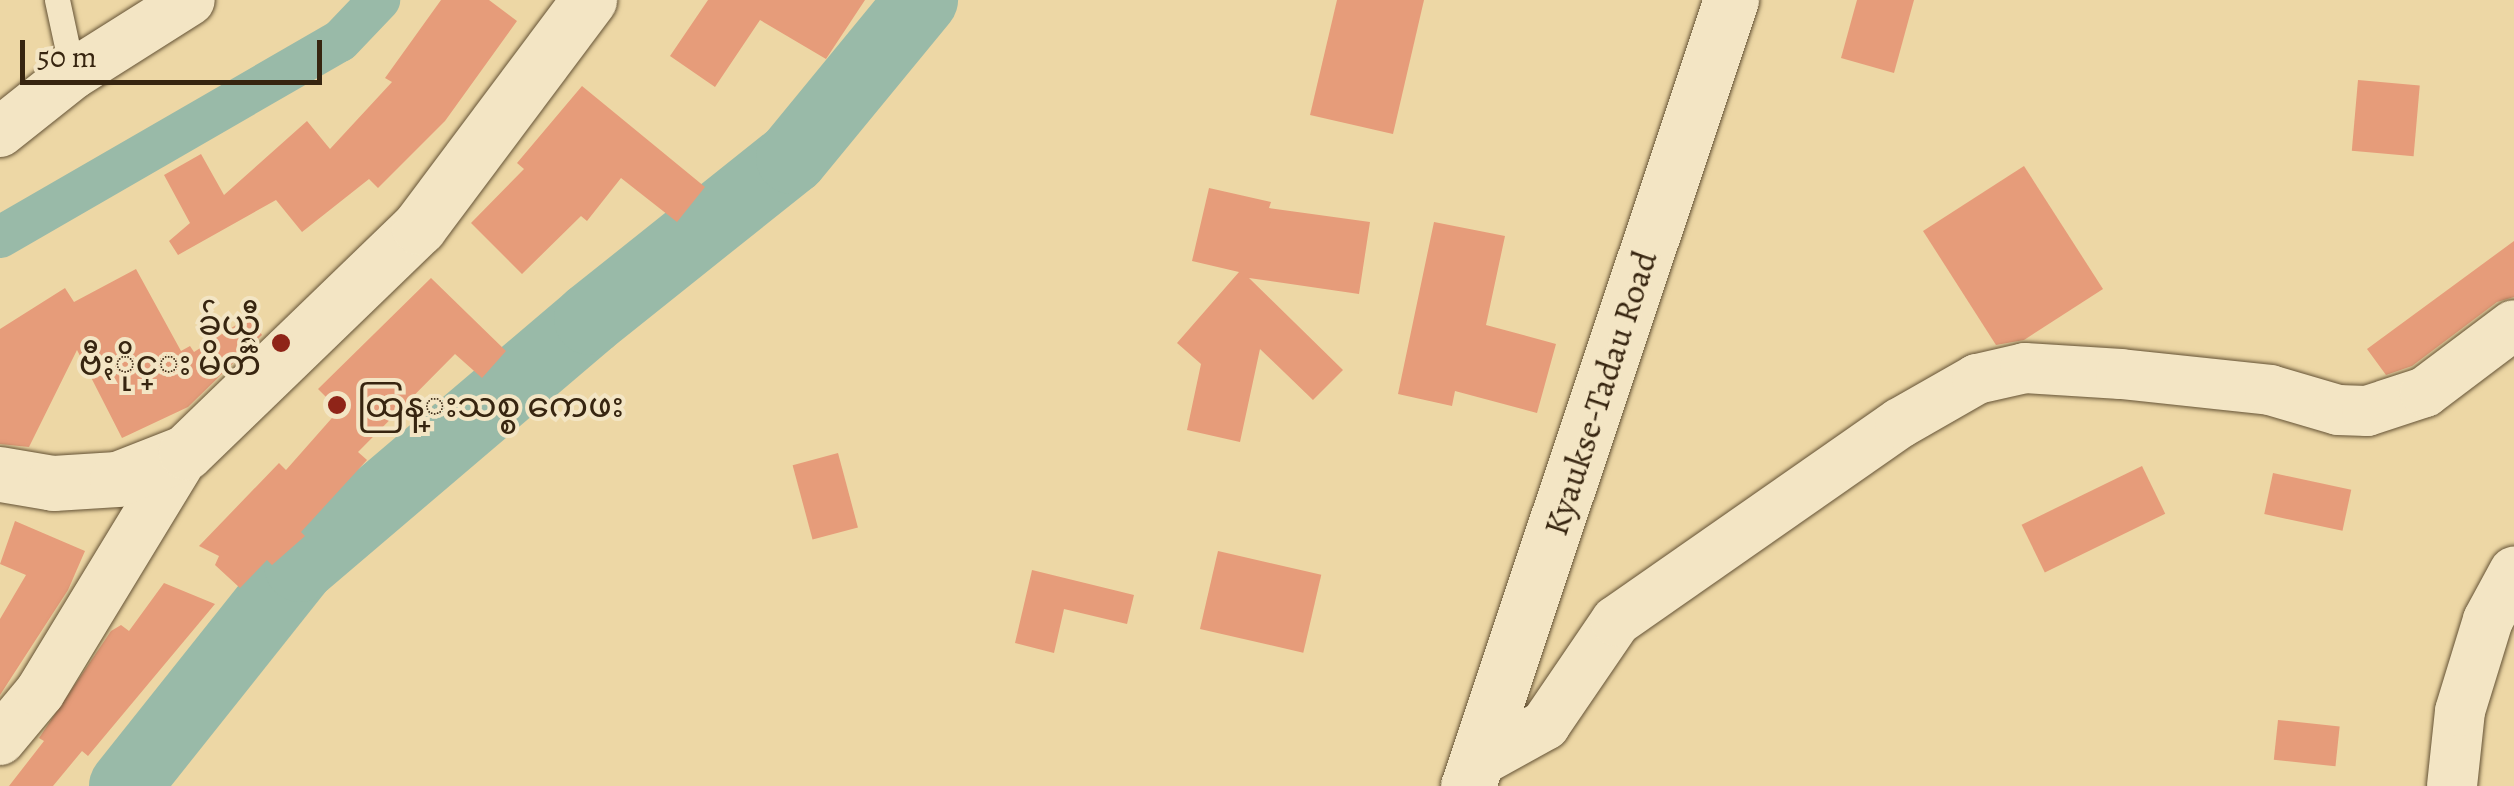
<!DOCTYPE html>
<html>
<head>
<meta charset="utf-8">
<style>
	body { margin:0 }
	#map { position:relative; width:2514px; height:786px; overflow:hidden; background:#edd7a5; font-family:Alegreya,"Noto Sans Myanmar",serif }
	div>[style] { position:absolute }
	[style*='--x'] { left:calc(var(--x)*1px); top:calc(var(--y)*1px); width:calc(var(--w)*1px); rotate:calc(var(--a)*1deg) }
	.canal>* { height:42px; margin:-21px; padding:0 21px; transform-origin:21px; border-radius:21px; background:#99baa8 }
	.river>* { height:72px; margin:-36px; padding:0 36px; transform-origin:36px; border-radius:36px; background:#99baa8 }
	.building>* { inset:0; background:#e69c7a; transform-origin:0 0 }
	.roads { filter:drop-shadow(0 0 2px #645235) drop-shadow(0 0 2px #645235) }
	.lane>* { height:25px; margin:-12.5px; padding:0 12.5px; transform-origin:12.5px; border-radius:12.5px; background:#f3e5c4 }
	.street>* { height:50px; margin:-25px; padding:0 25px; transform-origin:25px; border-radius:25px; background:#f3e5c4 }
	.secondary>* { height:55px; margin:-27.5px; padding:0 27.5px; transform-origin:27.5px; border-radius:27.5px; background:#f3e5c4 }
	.dots>* { width:28px; height:28px; translate:-50% -50%; box-sizing:border-box; border:5px solid #f3e5c4; border-radius:50% }
	span { translate:-50% -50%; white-space:nowrap; text-align:center; line-height:1.15; -webkit-text-stroke:8px #f3e5c4; paint-order:stroke }
	.poi-label { font-size:35px; color:#372510 }
	.right { translate:-100% -50%; text-align:right }
	.left { translate:0 -50%; text-align:left }
	.street-label { font-size:35px; color:#372510 }
	.scale { position:absolute; left:20px; top:40px; width:302px; height:45px; box-sizing:border-box; border:5px solid #372510; border-top:0; padding-left:12px; font-size:30px; line-height:35px; white-space:nowrap; color:#372510; -webkit-text-stroke:8px #f3e5c4; paint-order:stroke }
</style>
</head>
<body>
<div id="map">
	<div class="canal">
		<div style="--x:0;--y:237;--w:392;--a:-30"></div>
		<div style="--x:340;--y:41;--w:57;--a:-46.4"></div>
	</div>
	<div class="river">
		<div style="--x:125;--y:786;--w:281;--a:-51.5"></div>
		<div style="--x:300;--y:566;--w:381;--a:-40.4"></div>
		<div style="--x:590;--y:319;--w:258;--a:-38.6"></div>
		<div style="--x:792;--y:158;--w:205;--a:-50.6"></div>
	</div>
	<div class="building">
		<div style="clip-path:polygon(441px 0,489px 0,517px 21px,445px 121px,378px 188px,369px 179px,302px 232px,276px 200px,178px 255px,169px 241px,190px 223px,164px 175px,201px 154px,224px 195px,307px 121px,330px 149px,392px 82px,385px 78px)"></div>
		<div style="clip-path:polygon(708px 0,865px 0,826px 59px,760px 20px,715px 87px,670px 56px)"></div>
		<div style="clip-path:polygon(1337px 0,1424px 0,1393px 134px,1310px 115px)"></div>
		<div style="clip-path:polygon(1857px 0,1914px 0,1894px 73px,1841px 58px)"></div>
		<div style="left:2358px;top:80px;width:62px;height:71px;rotate:5deg"></div>
		<div style="clip-path:polygon(582px 86px,705px 187px,677px 222px,621px 178px,587px 221px,581px 216px,522px 274px,471px 223px,524px 169px,517px 163px)"></div>
		<div style="clip-path:polygon(2024px 166px,2103px 289px,2024px 340px,1996px 345px,1923px 231px)"></div>
		<div style="clip-path:polygon(1209px 188px,1271px 202px,1269px 208px,1370px 222px,1359px 294px,1249px 278px,1343px 370px,1313px 400px,1260px 349px,1240px 442px,1187px 430px,1201px 364px,1177px 343px,1239px 272px,1192px 261px)"></div>
		<div style="clip-path:polygon(1434px 222px,1505px 236px,1486px 325px,1556px 344px,1537px 413px,1455px 391px,1452px 406px,1398px 394px)"></div>
		<div style="clip-path:polygon(2514px 241px,2514px 297px,2497px 302px,2412px 366px,2386px 375px,2367px 349px)"></div>
		<div style="clip-path:polygon(136px 269px,181px 351px,190px 346px,194px 352px,250px 316px,262px 335px,188px 407px,122px 438px,77px 350px,29px 447px,0 444px,0 329px,65px 288px,74px 302px)"></div>
		<div style="clip-path:polygon(431px 278px,506px 351px,482px 378px,455px 354px,358px 452px,367px 460px,301px 532px,305px 536px,272px 565px,267px 560px,240px 588px,215px 565px,219px 556px,199px 546px,279px 463px,286px 470px,339px 410px,318px 389px)"></div>
		<div style="left:838px;top:453px;width:77px;height:47px;rotate:75deg"></div>
		<div style="left:2142px;top:466px;width:53px;height:134px;rotate:64deg"></div>
		<div style="left:2273px;top:473px;width:80px;height:42px;rotate:12deg"></div>
		<div style="clip-path:polygon(15px 521px,85px 551px,68px 590px,0 695px,0 619px,26px 575px,0 564px)"></div>
		<div style="left:1218px;top:551px;width:106px;height:80px;rotate:13deg"></div>
		<div style="clip-path:polygon(1032px 570px,1134px 595px,1127px 624px,1064px 609px,1054px 653px,1015px 643px)"></div>
		<div style="clip-path:polygon(164px 583px,215px 604px,88px 756px,82px 751px,53px 786px,9px 786px,44px 741px,39px 738px,111px 631px,121px 625px,129px 631px)"></div>
		<div style="left:2278px;top:720px;width:62px;height:40px;rotate:6deg"></div>
	</div>
	<div class="roads">
		<div class="lane">
			<div style="--x:57;--y:0;--w:76;--a:77.8"></div>
		</div>
		<div class="street">
			<div style="--x:0;--y:132;--w:93;--a:-38.5"></div>
			<div style="--x:73;--y:74;--w:138;--a:-32.3"></div>
			<div style="--x:0;--y:740;--w:62;--a:-50.2"></div>
			<div style="--x:40;--y:692;--w:281;--a:-58.7"></div>
			<div style="--x:1478;--y:762;--w:77;--a:-28.9"></div>
			<div style="--x:1545;--y:725;--w:126;--a:-55.7"></div>
			<div style="--x:1616;--y:621;--w:346;--a:-34.9"></div>
			<div style="--x:1900;--y:423;--w:89;--a:-29.7"></div>
			<div style="--x:1977;--y:379;--w:49;--a:-12.9"></div>
			<div style="--x:2025;--y:368;--w:96;--a:3.6"></div>
			<div style="--x:2121;--y:374;--w:150;--a:6.1"></div>
			<div style="--x:2270;--y:390;--w:71;--a:16.4"></div>
			<div style="--x:2338;--y:410;--w:29;--a:2"></div>
			<div style="--x:2367;--y:411;--w:61;--a:-18.1"></div>
			<div style="--x:2425;--y:392;--w:111;--a:-37"></div>
			<div style="--x:2452;--y:786;--w:75;--a:-83.9"></div>
			<div style="--x:2460;--y:711;--w:95;--a:-72.9"></div>
			<div style="--x:2488;--y:620;--w:55;--a:-61.6"></div>
		</div>
		<div class="secondary">
			<div style="--x:0;--y:474;--w:54;--a:9.6"></div>
			<div style="--x:53;--y:483;--w:64;--a:-3.6"></div>
			<div style="--x:117;--y:479;--w:74;--a:-21.4"></div>
			<div style="--x:186;--y:452;--w:324;--a:-44"></div>
			<div style="--x:419;--y:227;--w:284;--a:-53.2"></div>
			<div style="--x:1468;--y:786;--w:829;--a:-71.5"></div>
		</div>
	</div>
	<div class="dots">
		<div style="left:281px;top:343px;background:#8f2418"></div>
		<div style="left:337px;top:405px;background:#8f2418"></div>
	</div>
	<div class="poi-label">
		<span class="right" style="left:261px;top:343px">ခ်ယ္ရီ<br>ဗီႏိုင္း မိတၱဴ</span>
		<span class="left" style="left:357px;top:405px">ထြန္းသစ္စ ကေဖး</span>
	</div>
	<div class="street-label">
		<span style="left:1600px;top:393px;rotate:-72deg">Kyaukse-Tadau Road</span>
	</div>
	<div class="scale">50 m</div>
</div>
</body>
</html>
